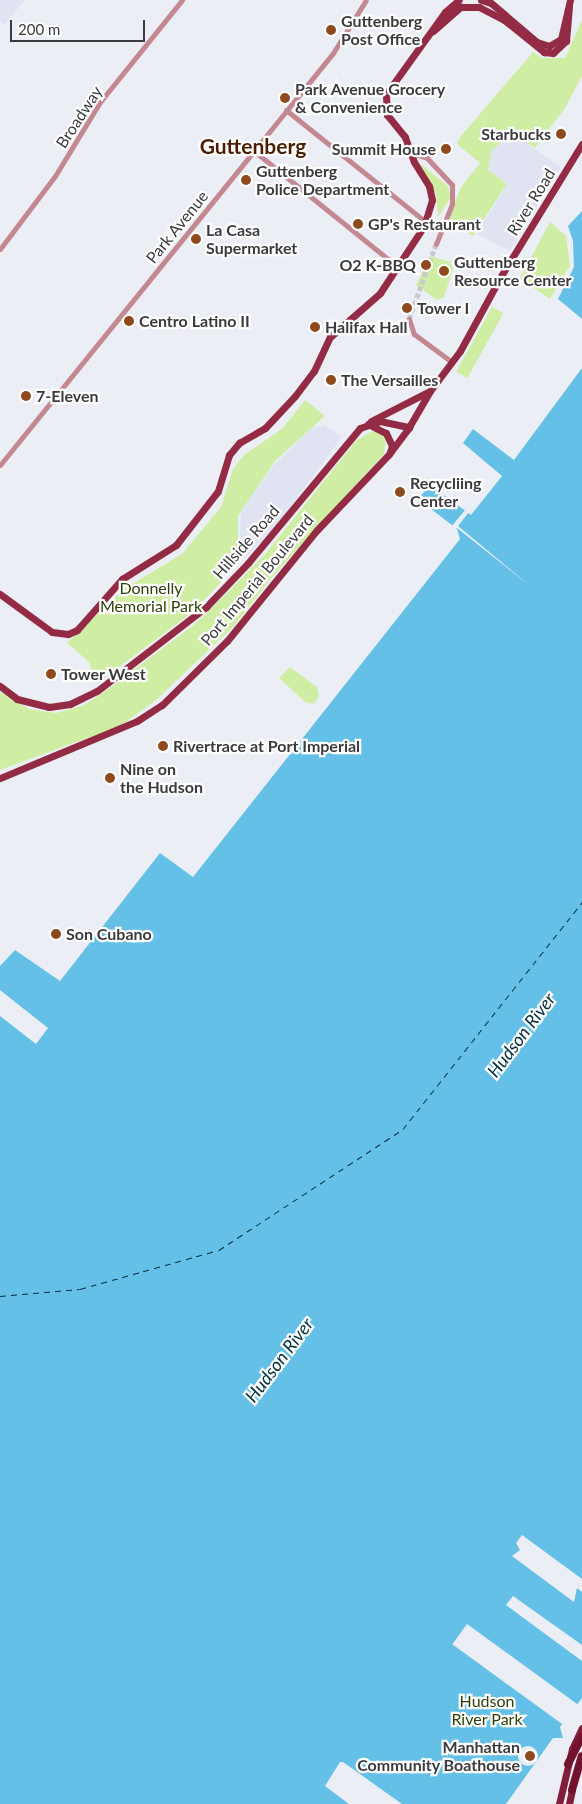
<!DOCTYPE html>
<html>
<head>
<meta charset="utf-8">
<style>
	body { margin:0 }
	#map { position:relative; width:582px; height:1804px; overflow:hidden; background:#eceef5; font-family:Lato,sans-serif }
	div>[style] { position:absolute }
	[style*='--x'] { left:calc(var(--x)*1px); top:calc(var(--y)*1px); width:calc(var(--w)*1px); rotate:calc(var(--a)*1deg) }
	.built>* { inset:0; background:#e0e3f2 }
	.green>* { inset:0; background:#cfeea4; transform-origin:0 0 }
	.water>* { inset:0; background:#65c0e7 }
	.pier>* { inset:0; background:#eceef5; transform-origin:0 0 }
	.round { border-radius:50% }
	.ferry>* { height:1px; margin-top:-0.5px; transform-origin:0; background:repeating-linear-gradient(90deg,#032f3f 0 6px,transparent 0 11px) }
	.tertiary-tunnel>* { height:5px; margin-top:-2.5px; transform-origin:0; background:repeating-linear-gradient(90deg,#c9cad0 0 5px,transparent 0 7.5px) }
	.tertiary>* { height:5px; margin:-2.5px; padding:0 2.5px; transform-origin:2.5px; border-radius:2.5px; background:#c38890 }
	.primary>* { height:7px; margin:-3.5px; padding:0 3.5px; transform-origin:3.5px; border-radius:3.5px; background:#932b45 }
	.trunk>* { height:7px; margin:-3.5px; padding:0 3.5px; transform-origin:3.5px; border-radius:3.5px; background:#831e3a }
	.motorway>* { height:8px; margin:-4px; padding:0 4px; transform-origin:4px; border-radius:4px; background:#73122f }
	.dots>* { width:14px; height:14px; translate:-50% -50%; box-sizing:border-box; border:2px solid #fff; border-radius:50% }
	span { translate:-50% -50%; white-space:nowrap; text-align:center; line-height:1.15; -webkit-text-stroke:4.5px #fff; paint-order:stroke }
	.poi-label { font-size:16px; color:#3b3b3e; font-weight:700 }
	.left { translate:0 -50%; text-align:left }
	.right { translate:-100% -50%; text-align:right }
	.street-label { font-size:16px; color:#3b3b3e }
	.park-label { font-size:16px; color:#2f410b }
	.water-label { font-size:18px; color:#032f3f; font-style:italic }
	.district-label { font-size:21px; color:#4b1e00; font-weight:700 }
	.scale { position:absolute; left:10px; top:20px; width:135px; height:22px; box-sizing:border-box; border:2px solid #3b3b3e; border-top:0; padding-left:6px; font-size:15px; line-height:18px; white-space:nowrap; color:#3b3b3e; -webkit-text-stroke:4px #fff; paint-order:stroke }
</style>
</head>
<body>
<div id="map">
	<div class="built">
		<div style="clip-path:polygon(0 0,25px 0,4px 25px,0 22px)"></div>
		<div style="clip-path:polygon(512px 134px,561px 167px,510px 251px,477px 234px,507px 184px,488px 170px,492px 150px)"></div>
		<div style="clip-path:polygon(324px 425px,342px 437px,280px 521px,244px 559px,239px 555px,241px 512px,272px 467px,313px 427px)"></div>
	</div>
	<div class="green">
		<div style="clip-path:polygon(582px 20px,582px 76px,565px 108px,535px 148px,512px 134px,492px 150px,488px 170px,507px 184px,473px 236px,447px 221px,461px 187px,480px 163px,457px 144px,461px 136px,533px 52px,542px 58px,565px 58px)"></div>
		<div style="clip-path:polygon(418px 162px,448px 186px,451px 197px,438px 217px,436px 194px)"></div>
		<div style="clip-path:polygon(550px 222px,566px 236px,570px 266px,550px 299px,520px 278px)"></div>
		<div style="clip-path:polygon(430px 256px,450px 262px,453px 269px,444px 297px,437px 300px,416px 285px)"></div>
		<div style="left:492px;top:307px;width:13px;height:74px;rotate:29deg"></div>
		<div style="clip-path:polygon(305px 400px,325px 416px,275px 461px,238px 516px,238px 552px,215px 572px,222px 581px,194px 611px,96px 684px,89px 662px,67px 643px,124px 589px,182px 554px,221px 507px,233px 469px,244px 455px,282px 429px)"></div>
		<div style="clip-path:polygon(374px 430px,386px 439px,384px 454px,273px 576px,233px 627px,155px 701px,120px 726px,0 770px,0 692px,29px 709px,56px 713px,82px 706px,100px 695px,195px 624px,226px 594px,266px 553px,356px 441px)"></div>
		<div style="clip-path:polygon(290px 667px,317px 687px,319px 696px,314px 704px,305px 702px,279px 678px)"></div>
	</div>
	<div class="water">
		<div style="clip-path:polygon(582px 211px,582px 319px,558px 299px,574px 267px,573px 241px,568px 226px)"></div>
		<div style="clip-path:polygon(582px 368px,582px 1698px,560px 1727px,563px 1738px,553px 1738px,506px 1804px,0 1804px,0 1016px,36px 1044px,48px 1028px,0 990px,0 966px,15px 950px,60px 981px,160px 853px,193px 877px,460px 539px,457px 529px,418px 499px,430px 485px,471px 515px,502px 476px,463px 443px,473px 429px,514px 460px)"></div>
	</div>
	<div class="pier">
		<div style="clip-path:polygon(466px 509px,469px 512px,458px 526px,529px 585px,457px 528px,453px 531px,451px 527px)"></div>
		<div style="clip-path:polygon(522px 1535px,582px 1579px,582px 1592px,577px 1588px,574px 1602px,512px 1556px,520px 1550px,516px 1543px)"></div>
		<div style="clip-path:polygon(513px 1596px,582px 1645px,582px 1661px,506px 1605px)"></div>
		<div style="left:467px;top:1624px;width:137px;height:25px;rotate:36deg"></div>
		<div class="round" style="left:518px;top:1746px;width:20px;height:20px"></div>
		<div style="clip-path:polygon(340px 1762px,343px 1762px,402px 1804px,349px 1804px,325px 1786px)"></div>
	</div>
	<div class="ferry">
		<div style="--x:0;--y:1296;--w:80;--a:-5"></div>
		<div style="--x:80;--y:1289;--w:144;--a:-15.7"></div>
		<div style="--x:219;--y:1250;--w:220;--a:-33.3"></div>
		<div style="--x:403;--y:1129;--w:289;--a:-51.7"></div>
	</div>
	<div class="tertiary-tunnel">
		<div style="--x:409;--y:319;--w:80;--a:-70.2"></div>
	</div>
	<div class="tertiary">
		<div style="--x:286;--y:110;--w:179;--a:38.7"></div>
		<div style="--x:254;--y:151;--w:185;--a:38.9"></div>
		<div style="--x:411;--y:153;--w:17;--a:17"></div>
		<div style="--x:427;--y:158;--w:37;--a:47"></div>
		<div style="--x:452;--y:185;--w:19;--a:90"></div>
		<div style="--x:452;--y:204;--w:43;--a:111.8"></div>
		<div style="--x:0;--y:249;--w:91;--a:-53"></div>
		<div style="--x:55;--y:176;--w:87;--a:-58.7"></div>
		<div style="--x:100;--y:102;--w:131;--a:-51.2"></div>
		<div style="--x:409;--y:319;--w:16;--a:72"></div>
		<div style="--x:414;--y:334;--w:47;--a:36.4"></div>
		<div style="--x:0;--y:465;--w:530;--a:-51.05"></div>
		<div style="--x:333;--y:53;--w:62;--a:-58.1"></div>
	</div>
	<div class="primary">
		<div style="--x:481;--y:0;--w:10;--a:17"></div>
		<div style="--x:491;--y:3;--w:60;--a:40.3"></div>
		<div style="--x:537;--y:42;--w:13;--a:18"></div>
		<div style="--x:549;--y:46;--w:14;--a:-30"></div>
		<div style="--x:561;--y:39;--w:40;--a:-77"></div>
		<div style="--x:433;--y:31;--w:37;--a:-41"></div>
		<div style="--x:461;--y:7;--w:18;--a:0"></div>
		<div style="--x:479;--y:7;--w:27;--a:27"></div>
		<div style="--x:503;--y:19;--w:53;--a:38.8"></div>
		<div style="--x:544;--y:52;--w:9;--a:6"></div>
		<div style="--x:553;--y:53;--w:18;--a:-43"></div>
		<div style="--x:566;--y:41;--w:35;--a:-85"></div>
		<div style="--x:371;--y:421;--w:64;--a:-27"></div>
		<div style="--x:368;--y:424;--w:20;--a:27"></div>
		<div style="--x:386;--y:433;--w:14;--a:65"></div>
		<div style="--x:392;--y:446;--w:6;--a:108"></div>
		<div style="--x:0;--y:594;--w:64;--a:36.2"></div>
		<div style="--x:52;--y:632;--w:16;--a:7"></div>
		<div style="--x:68;--y:634;--w:10;--a:-24"></div>
		<div style="--x:77;--y:630;--w:68;--a:-48.6"></div>
		<div style="--x:122;--y:579;--w:64;--a:-32.2"></div>
		<div style="--x:176;--y:545;--w:68;--a:-52.1"></div>
		<div style="--x:218;--y:491;--w:38;--a:-73"></div>
		<div style="--x:229;--y:455;--w:16;--a:-50"></div>
		<div style="--x:239;--y:443;--w:30;--a:-30"></div>
		<div style="--x:265;--y:428;--w:44;--a:-46.8"></div>
		<div style="--x:295;--y:396;--w:31;--a:-53"></div>
		<div style="--x:314;--y:371;--w:38;--a:-65"></div>
		<div style="--x:330;--y:337;--w:67;--a:-41.3"></div>
		<div style="--x:380;--y:293;--w:80;--a:-56.7"></div>
		<div style="--x:424;--y:226;--w:27;--a:-73"></div>
		<div style="--x:432;--y:200;--w:14;--a:-102"></div>
		<div style="--x:429;--y:186;--w:28;--a:-122"></div>
		<div style="--x:414;--y:162;--w:27;--a:-110"></div>
		<div style="--x:405;--y:137;--w:28;--a:-129"></div>
		<div style="--x:387;--y:115;--w:21;--a:-93"></div>
		<div style="--x:386;--y:94;--w:101;--a:-54.3"></div>
		<div style="--x:445;--y:12;--w:18;--a:-41"></div>
		<div style="--x:0;--y:686;--w:21;--a:37"></div>
		<div style="--x:17;--y:699;--w:33;--a:14"></div>
		<div style="--x:49;--y:707;--w:21;--a:-8"></div>
		<div style="--x:70;--y:704;--w:30;--a:-26"></div>
		<div style="--x:97;--y:691;--w:138;--a:-37.6"></div>
		<div style="--x:206;--y:607;--w:61;--a:-46.3"></div>
		<div style="--x:248;--y:563;--w:175;--a:-50.3"></div>
		<div style="--x:360;--y:428;--w:21;--a:-19"></div>
		<div style="--x:380;--y:421;--w:30;--a:12"></div>
		<div style="--x:0;--y:778;--w:148;--a:-22.6"></div>
		<div style="--x:137;--y:721;--w:30;--a:-33"></div>
		<div style="--x:162;--y:705;--w:91;--a:-44.6"></div>
		<div style="--x:227;--y:641;--w:143;--a:-51"></div>
		<div style="--x:317;--y:530;--w:105;--a:-46.5"></div>
		<div style="--x:389;--y:454;--w:34;--a:-53"></div>
		<div style="--x:409;--y:427;--w:42;--a:-59.7"></div>
		<div style="--x:430;--y:391;--w:50;--a:-53.1"></div>
		<div style="--x:460;--y:351;--w:85;--a:-61.3"></div>
		<div style="--x:501;--y:276;--w:155;--a:-58.5"></div>
	</div>
	<div class="trunk">
		<div style="--x:559;--y:1804;--w:57;--a:-76.7"></div>
		<div style="--x:572;--y:1749;--w:23;--a:-65"></div>
		<div style="--x:569;--y:1804;--w:14;--a:-78"></div>
	</div>
	<div class="motorway">
		<div style="--x:568;--y:1764;--w:30;--a:-63"></div>
		<div style="--x:572;--y:1790;--w:35;--a:-74"></div>
	</div>
	<div class="dots">
		<div style="left:331px;top:30px;background:#8e4a1c"></div>
		<div style="left:285px;top:98px;background:#8e4a1c"></div>
		<div style="left:561px;top:134px;background:#8e4a1c"></div>
		<div style="left:446px;top:149px;background:#8e4a1c"></div>
		<div style="left:246px;top:180px;background:#8e4a1c"></div>
		<div style="left:358px;top:224px;background:#8e4a1c"></div>
		<div style="left:196px;top:239px;background:#8e4a1c"></div>
		<div style="left:426px;top:265px;background:#8e4a1c"></div>
		<div style="left:444px;top:271px;background:#8e4a1c"></div>
		<div style="left:407px;top:308px;background:#8e4a1c"></div>
		<div style="left:129px;top:321px;background:#8e4a1c"></div>
		<div style="left:315px;top:327px;background:#8e4a1c"></div>
		<div style="left:331px;top:380px;background:#8e4a1c"></div>
		<div style="left:26px;top:396px;background:#8e4a1c"></div>
		<div style="left:400px;top:492px;background:#8e4a1c"></div>
		<div style="left:51px;top:674px;background:#8e4a1c"></div>
		<div style="left:163px;top:746px;background:#8e4a1c"></div>
		<div style="left:110px;top:778px;background:#8e4a1c"></div>
		<div style="left:56px;top:934px;background:#8e4a1c"></div>
		<div style="left:530px;top:1756px;background:#8e4a1c"></div>
	</div>
	<div class="poi-label">
		<span class="left" style="left:341px;top:30px">Guttenberg<br>Post Office</span>
		<span class="left" style="left:295px;top:98px">Park Avenue Grocery<br>&amp; Convenience</span>
		<span class="right" style="left:551px;top:134px">Starbucks</span>
		<span class="right" style="left:436px;top:149px">Summit House</span>
		<span class="left" style="left:256px;top:180px">Guttenberg<br>Police Department</span>
		<span class="left" style="left:368px;top:224px">GP's Restaurant</span>
		<span class="left" style="left:206px;top:239px">La Casa<br>Supermarket</span>
		<span class="left" style="left:454px;top:271px">Guttenberg<br>Resource Center</span>
		<span class="right" style="left:416px;top:265px">O2 K-BBQ</span>
		<span class="left" style="left:417px;top:308px">Tower I</span>
		<span class="left" style="left:139px;top:321px">Centro Latino II</span>
		<span class="left" style="left:325px;top:327px">Halifax Hall</span>
		<span class="left" style="left:341px;top:380px">The Versailles</span>
		<span class="left" style="left:36px;top:396px">7-Eleven</span>
		<span class="left" style="left:410px;top:492px">Recycliing<br>Center</span>
		<span class="left" style="left:61px;top:674px">Tower West</span>
		<span class="left" style="left:173px;top:746px">Rivertrace at Port Imperial</span>
		<span class="left" style="left:120px;top:778px">Nine on<br>the Hudson</span>
		<span class="left" style="left:66px;top:934px">Son Cubano</span>
		<span class="right" style="left:520px;top:1756px">Manhattan<br>Community Boathouse</span>
	</div>
	<div class="street-label">
		<span style="left:79px;top:117px;rotate:-57deg">Broadway</span>
		<span style="left:531px;top:202px;rotate:-58deg">River Road</span>
		<span style="left:177px;top:227px;rotate:-51deg">Park Avenue</span>
		<span style="left:246px;top:542px;rotate:-49deg">Hillside Road</span>
		<span style="left:257px;top:580px;rotate:-50deg">Port Imperial Boulevard</span>
	</div>
	<div class="park-label">
		<span style="left:151px;top:597px">Donnelly<br>Memorial Park</span>
		<span style="left:487px;top:1710px">Hudson<br>River Park</span>
	</div>
	<div class="water-label">
		<span style="left:521px;top:1035px;rotate:-53deg">Hudson River</span>
		<span style="left:279px;top:1360px;rotate:-53deg">Hudson River</span>
	</div>
	<div class="district-label">
		<span style="left:253px;top:146px">Guttenberg</span>
	</div>
	<div class="scale">200 m</div>
</div>
</body>
</html>
